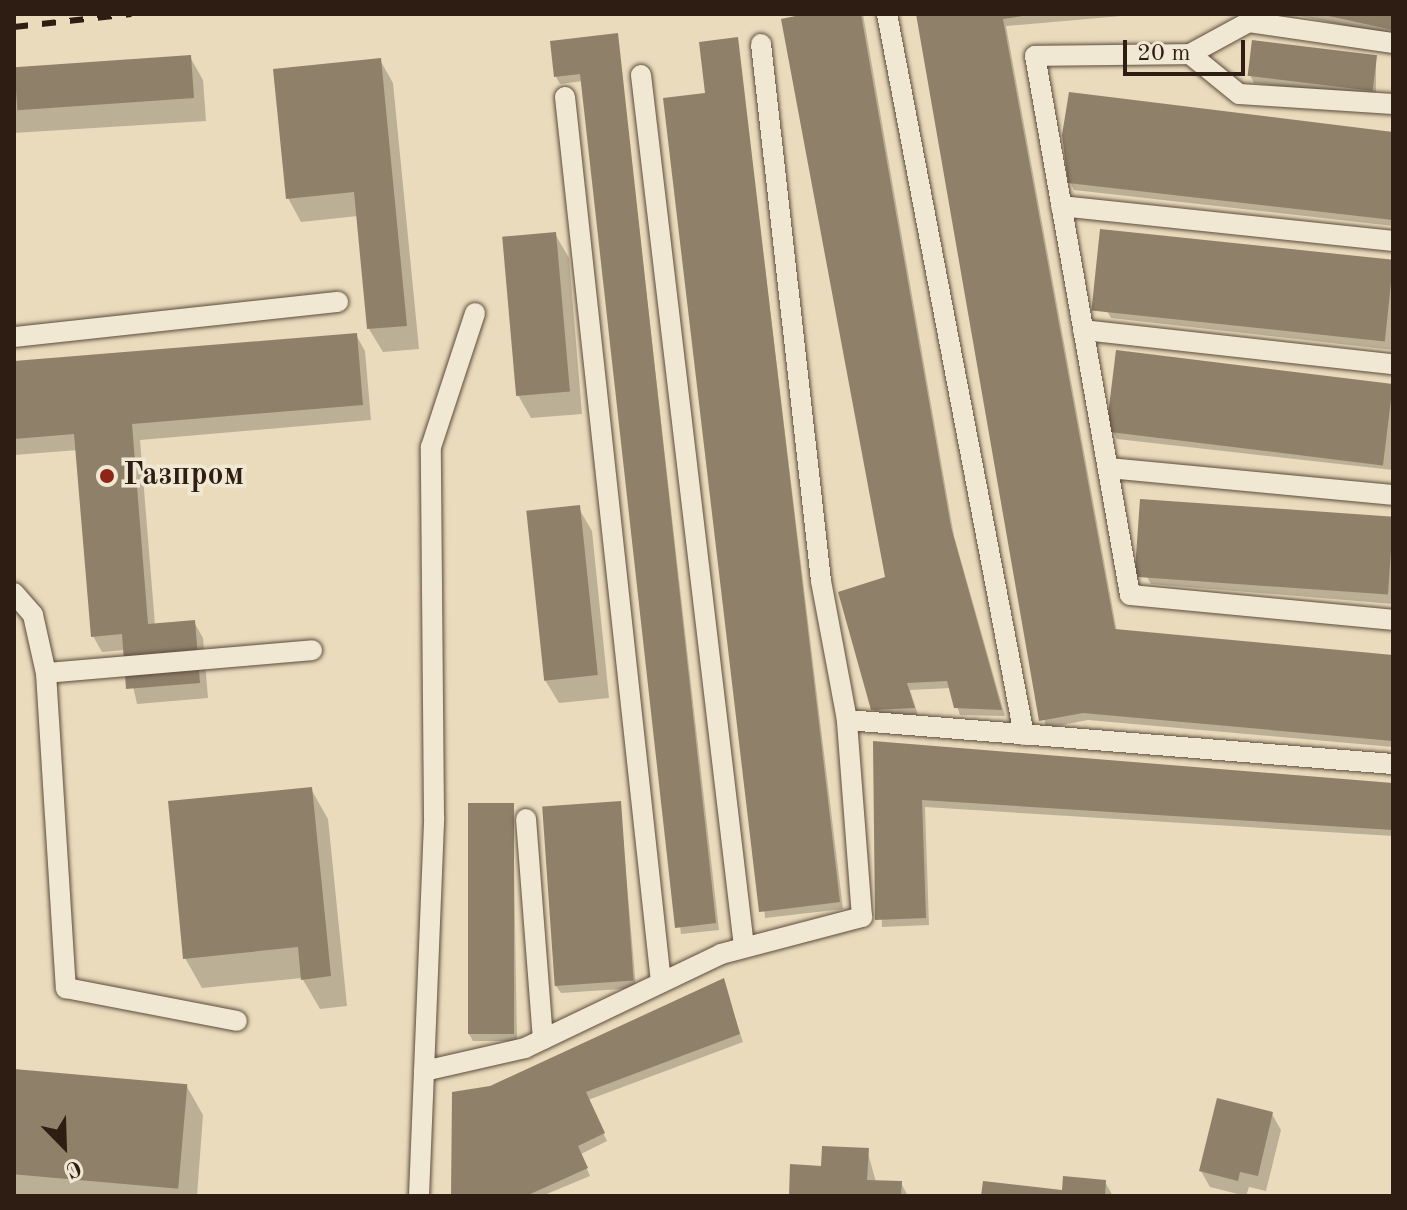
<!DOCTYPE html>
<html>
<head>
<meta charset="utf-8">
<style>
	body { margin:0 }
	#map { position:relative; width:1407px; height:1210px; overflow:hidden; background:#eadbbc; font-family:"Old Standard TT",serif }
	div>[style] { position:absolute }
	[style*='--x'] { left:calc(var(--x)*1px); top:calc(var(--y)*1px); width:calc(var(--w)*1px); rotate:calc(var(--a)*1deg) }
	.shadow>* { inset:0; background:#0003 }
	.building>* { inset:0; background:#8f806a; transform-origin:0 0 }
	.roads { filter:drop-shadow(0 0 2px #5c4c3c) drop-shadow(0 0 2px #5c4c3c) }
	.lane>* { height:20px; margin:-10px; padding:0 10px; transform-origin:10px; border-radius:10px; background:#f1e8d3 }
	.rail>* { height:6px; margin-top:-3px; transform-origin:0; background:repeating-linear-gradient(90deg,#2d1d12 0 14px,transparent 0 28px) }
	.dots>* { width:22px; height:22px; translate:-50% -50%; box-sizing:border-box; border:4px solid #f1e8d3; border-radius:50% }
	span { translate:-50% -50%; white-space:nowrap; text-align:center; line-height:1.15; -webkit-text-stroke:7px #f1e8d3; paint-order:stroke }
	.poi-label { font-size:32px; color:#2d1d12; font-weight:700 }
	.left { translate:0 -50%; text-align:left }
	.frame { position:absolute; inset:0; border:16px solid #2d1d12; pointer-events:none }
	.north { position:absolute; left:24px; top:1106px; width:80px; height:80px; -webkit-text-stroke:6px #f1e8d3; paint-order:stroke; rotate:157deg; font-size:22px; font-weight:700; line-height:32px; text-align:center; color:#2d1d12 }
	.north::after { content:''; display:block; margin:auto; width:28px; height:36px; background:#2d1d12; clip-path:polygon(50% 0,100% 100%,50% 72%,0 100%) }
	.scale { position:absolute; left:1123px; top:40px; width:122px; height:36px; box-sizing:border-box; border:4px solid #2d1d12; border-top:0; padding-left:10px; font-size:24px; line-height:28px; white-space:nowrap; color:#2d1d12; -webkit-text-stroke:6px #f1e8d3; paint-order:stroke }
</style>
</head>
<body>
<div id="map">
	<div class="shadow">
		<div style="clip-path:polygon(816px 14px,863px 14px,954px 536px,1005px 716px,960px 715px,951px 688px,910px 690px,918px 715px,877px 716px,873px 709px,887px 578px)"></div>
		<div style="clip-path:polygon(918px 14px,1144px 14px,1006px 26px,1117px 632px,1393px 657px,1393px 747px,1088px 720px,1046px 728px)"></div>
		<div style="clip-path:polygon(1291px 14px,1393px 14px,1393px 36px)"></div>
		<div style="clip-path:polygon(617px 35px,719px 930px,681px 934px,583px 81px,560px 84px,556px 77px)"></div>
		<div style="clip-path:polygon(737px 39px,843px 909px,765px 918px,707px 95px)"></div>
		<div style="clip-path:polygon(190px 57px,203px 80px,206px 121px,14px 133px,14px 68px)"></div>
		<div style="clip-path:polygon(1376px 58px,1376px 98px,1254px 83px,1250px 75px)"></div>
		<div style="clip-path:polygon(380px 60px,393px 83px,419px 349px,383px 352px,369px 329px,358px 216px,301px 222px,288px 198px)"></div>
		<div style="clip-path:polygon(1393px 134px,1393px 226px,1074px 190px,1070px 182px)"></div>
		<div style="clip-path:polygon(555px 234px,569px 258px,582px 414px,531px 418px,518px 395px)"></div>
		<div style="clip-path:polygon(1393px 264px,1393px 350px,1111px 318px,1107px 311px)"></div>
		<div style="clip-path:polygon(356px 335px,365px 351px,371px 420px,140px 440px,155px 625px,194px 622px,203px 638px,208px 698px,137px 704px,125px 650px,102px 652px,93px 636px,78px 450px,14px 455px,14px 363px)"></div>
		<div style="clip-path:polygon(1393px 384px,1393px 470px,1117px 439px,1113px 431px)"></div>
		<div style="clip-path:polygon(578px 507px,592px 531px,609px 698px,559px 703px,545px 680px)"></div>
		<div style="clip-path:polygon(1393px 519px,1393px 604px,1151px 584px,1147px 577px)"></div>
		<div style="clip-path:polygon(875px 743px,1393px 785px,1393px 836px,925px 807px,929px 925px,882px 927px)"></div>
		<div style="clip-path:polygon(311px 789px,328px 819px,347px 1006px,320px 1009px,302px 978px,202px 988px,185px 958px)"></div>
		<div style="clip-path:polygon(620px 803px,636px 988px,561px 993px,556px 986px)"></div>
		<div style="clip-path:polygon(513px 805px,517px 1041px,473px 1041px,469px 1034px)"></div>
		<div style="clip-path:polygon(723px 981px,743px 1042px,588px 1100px,607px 1141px,581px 1154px,590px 1176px,542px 1196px,453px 1196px)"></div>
		<div style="clip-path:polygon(14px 1071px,186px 1085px,203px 1115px,197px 1196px,14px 1196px)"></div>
		<div style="clip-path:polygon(1272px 1114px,1281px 1130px,1266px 1191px,1249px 1187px,1246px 1196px,1210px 1187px,1201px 1171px)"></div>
		<div style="clip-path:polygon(867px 1150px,876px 1182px,901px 1183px,908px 1196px,791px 1196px,823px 1168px)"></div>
		<div style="clip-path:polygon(1105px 1182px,1113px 1196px,983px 1196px,1063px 1192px)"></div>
	</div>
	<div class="building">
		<div style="clip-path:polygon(805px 14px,861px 14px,951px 527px,1002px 710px,954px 708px,947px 681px,907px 683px,915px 708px,871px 710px,838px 592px,885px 577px,781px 19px)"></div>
		<div style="clip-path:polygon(916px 14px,1036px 14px,1003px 19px,1115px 629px,1393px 655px,1393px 741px,1083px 713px,1039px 721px)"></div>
		<div style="clip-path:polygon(1393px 14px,1393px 30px,1324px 15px,1324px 14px)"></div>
		<div style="clip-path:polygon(618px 33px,716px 923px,675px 928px,580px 74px,554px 77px,550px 41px)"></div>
		<div style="clip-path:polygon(738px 37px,840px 902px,759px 912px,663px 98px,705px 93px,699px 42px)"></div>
		<div style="left:1252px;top:40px;width:126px;height:36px;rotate:7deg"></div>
		<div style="left:191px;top:55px;width:43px;height:177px;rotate:86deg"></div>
		<div style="clip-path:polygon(381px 58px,407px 326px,367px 329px,354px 192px,286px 199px,273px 69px)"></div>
		<div style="clip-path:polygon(1069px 92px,1393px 132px,1393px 220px,1068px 183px,1062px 135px)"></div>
		<div style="left:1100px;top:229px;width:295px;height:82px;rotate:6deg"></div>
		<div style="left:556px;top:232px;width:160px;height:54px;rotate:85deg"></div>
		<div style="clip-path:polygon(357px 333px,363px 405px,132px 424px,148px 624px,195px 620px,200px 683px,126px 689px,122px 634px,91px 637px,74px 434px,14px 439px,14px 361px)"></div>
		<div style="left:1116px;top:350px;width:279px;height:82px;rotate:7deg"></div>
		<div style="left:1140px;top:499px;width:254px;height:78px;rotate:4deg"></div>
		<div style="left:580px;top:505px;width:171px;height:54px;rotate:84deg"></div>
		<div style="clip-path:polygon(873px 741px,1393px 783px,1393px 830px,922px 800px,926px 918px,875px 920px)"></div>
		<div style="clip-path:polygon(312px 787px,331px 976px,301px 980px,298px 947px,183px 959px,168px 801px)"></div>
		<div style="left:621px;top:801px;width:180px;height:79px;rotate:86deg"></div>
		<div style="left:468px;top:803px;width:46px;height:231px"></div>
		<div style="clip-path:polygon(724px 978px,740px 1034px,586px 1092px,605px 1133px,578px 1146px,588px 1168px,526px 1196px,451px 1196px,452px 1092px,490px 1086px)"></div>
		<div style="left:14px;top:1069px;width:174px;height:105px;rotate:5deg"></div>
		<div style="clip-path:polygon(1217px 1098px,1273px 1112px,1258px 1176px,1240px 1172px,1238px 1181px,1199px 1171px)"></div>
		<div style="clip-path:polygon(822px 1146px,869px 1148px,867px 1180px,902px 1181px,901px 1196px,789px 1196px,790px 1164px,821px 1166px)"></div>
		<div style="clip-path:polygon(1063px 1176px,1106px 1180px,1105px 1196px,981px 1196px,983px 1181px,1062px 1190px)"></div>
	</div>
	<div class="roads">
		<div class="lane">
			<div style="--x:887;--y:14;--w:734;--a:79.24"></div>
			<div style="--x:761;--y:44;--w:540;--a:83.62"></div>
			<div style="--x:821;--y:581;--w:141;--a:79.4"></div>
			<div style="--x:1190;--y:54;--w:67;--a:-28.5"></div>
			<div style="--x:1249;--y:22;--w:146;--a:8.3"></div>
			<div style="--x:641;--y:75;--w:878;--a:83.26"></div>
			<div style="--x:565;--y:97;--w:890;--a:83.81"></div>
			<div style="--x:1393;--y:104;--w:154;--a:-176.3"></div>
			<div style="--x:1239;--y:94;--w:63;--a:-140.8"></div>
			<div style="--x:1190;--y:54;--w:155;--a:179.3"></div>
			<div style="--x:1035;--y:56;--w:547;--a:80"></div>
			<div style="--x:1130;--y:595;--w:264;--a:5.4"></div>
			<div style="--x:1061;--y:206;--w:334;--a:6"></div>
			<div style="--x:1083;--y:330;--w:312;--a:6.3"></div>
			<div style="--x:14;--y:337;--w:326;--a:-6.2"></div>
			<div style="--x:1108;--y:468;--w:286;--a:5.4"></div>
			<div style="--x:14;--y:593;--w:29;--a:49"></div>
			<div style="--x:33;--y:615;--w:59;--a:77.4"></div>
			<div style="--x:46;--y:673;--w:316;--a:86.4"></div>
			<div style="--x:66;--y:988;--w:174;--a:10.9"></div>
			<div style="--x:46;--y:673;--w:267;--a:-4.9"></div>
			<div style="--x:526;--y:819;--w:221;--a:85.6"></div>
			<div style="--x:424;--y:1071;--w:104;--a:-12.8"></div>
			<div style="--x:525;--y:1048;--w:217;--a:-25.6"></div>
			<div style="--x:721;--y:954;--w:146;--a:-14.7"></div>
			<div style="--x:862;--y:917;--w:198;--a:-94.4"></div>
			<div style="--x:847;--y:720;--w:548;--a:4.61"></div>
			<div style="--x:419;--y:1196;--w:379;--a:-87.7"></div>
			<div style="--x:434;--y:817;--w:370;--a:-90.5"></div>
			<div style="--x:431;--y:447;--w:141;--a:-71.8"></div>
		</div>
	</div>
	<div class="rail">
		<div style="--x:14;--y:27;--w:118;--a:-6.3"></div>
	</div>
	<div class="dots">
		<div style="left:107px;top:476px;background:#8f2418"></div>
	</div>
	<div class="poi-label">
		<span class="left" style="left:123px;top:476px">Газпром</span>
	</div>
	<div class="frame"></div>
	<div class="north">С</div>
	<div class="scale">20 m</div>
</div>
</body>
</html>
